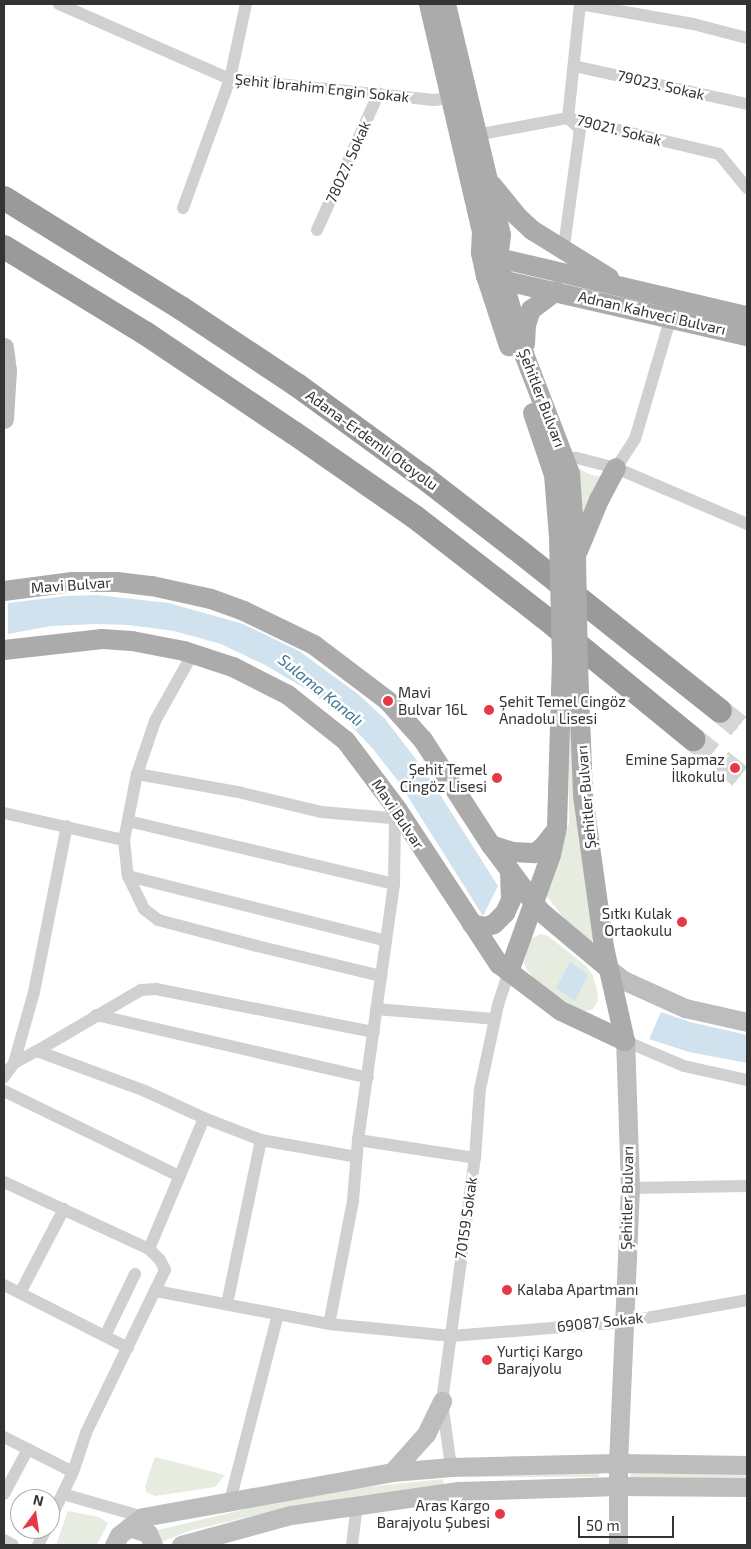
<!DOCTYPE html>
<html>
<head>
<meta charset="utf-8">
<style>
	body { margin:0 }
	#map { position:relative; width:751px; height:1549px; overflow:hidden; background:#fff; font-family:"Exo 2",sans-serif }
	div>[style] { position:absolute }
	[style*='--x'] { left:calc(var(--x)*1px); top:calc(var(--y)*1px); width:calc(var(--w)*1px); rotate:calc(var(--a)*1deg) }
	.green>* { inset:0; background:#e6ecdf; transform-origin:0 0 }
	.water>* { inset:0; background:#cfe2ee }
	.highway-tunnel>* { height:24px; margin-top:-12px; transform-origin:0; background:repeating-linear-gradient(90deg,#d6d6d6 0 24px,transparent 0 36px) }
	.street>* { height:12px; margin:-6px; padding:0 6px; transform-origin:6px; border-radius:6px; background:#d0d0d0 }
	.secondary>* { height:19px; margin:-9.5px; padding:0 9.5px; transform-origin:9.5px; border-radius:9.5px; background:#bdbdbd }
	.primary>* { height:20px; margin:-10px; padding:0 10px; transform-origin:10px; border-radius:10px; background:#ababab }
	.highway>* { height:24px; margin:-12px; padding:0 12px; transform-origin:12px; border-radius:12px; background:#9a9a9a }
	.primary-bridge>* { height:20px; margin:-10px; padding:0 10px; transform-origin:10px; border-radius:10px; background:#ababab }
	.dots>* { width:14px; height:14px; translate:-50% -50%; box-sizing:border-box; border:2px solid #fff; border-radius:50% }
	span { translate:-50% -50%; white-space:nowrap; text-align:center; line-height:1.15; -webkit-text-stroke:5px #fff; paint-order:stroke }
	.street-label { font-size:15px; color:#333 }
	.poi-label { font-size:15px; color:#333 }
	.left { translate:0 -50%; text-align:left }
	.right { translate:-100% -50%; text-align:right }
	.water-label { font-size:16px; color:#3f7597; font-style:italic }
	.frame { position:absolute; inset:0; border:5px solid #333; pointer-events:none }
	.north { position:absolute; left:10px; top:1489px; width:50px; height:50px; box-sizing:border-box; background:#fff; border:1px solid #adadad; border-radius:50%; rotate:14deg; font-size:14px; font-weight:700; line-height:20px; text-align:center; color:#333 }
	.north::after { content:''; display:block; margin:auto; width:18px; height:22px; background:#e63946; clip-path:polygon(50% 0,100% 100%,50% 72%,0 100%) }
	.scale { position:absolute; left:578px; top:1516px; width:96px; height:22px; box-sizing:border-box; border:2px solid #333; border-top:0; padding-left:6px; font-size:15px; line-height:18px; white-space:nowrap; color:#333; -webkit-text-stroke:4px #fff; paint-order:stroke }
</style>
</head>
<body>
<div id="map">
	<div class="green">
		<div style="clip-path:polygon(579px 469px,591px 475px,606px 477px,584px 524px)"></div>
		<div style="clip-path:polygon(567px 659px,594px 940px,590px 942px,579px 937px,544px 893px,569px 824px)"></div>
		<div style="clip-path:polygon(541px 934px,548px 936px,586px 966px,592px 974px,597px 989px,598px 1001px,593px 1009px,586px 1011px,576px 1008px,538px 984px,527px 970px,524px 962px,530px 939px)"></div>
		<div style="clip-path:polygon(155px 1457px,225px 1475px,215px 1487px,155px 1496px,146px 1492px,145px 1486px)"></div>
		<div style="left:599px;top:1471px;width:6px;height:128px;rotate:90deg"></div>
		<div style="clip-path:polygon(631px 1473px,747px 1475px,747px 1479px,631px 1478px)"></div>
		<div style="clip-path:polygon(443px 1479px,444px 1485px,358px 1496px,281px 1509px,189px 1531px,159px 1543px,158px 1530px,280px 1501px,357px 1488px)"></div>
		<div style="clip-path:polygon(68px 1511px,99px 1517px,108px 1523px,97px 1545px,56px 1545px)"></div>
	</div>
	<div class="water">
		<div style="clip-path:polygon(97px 595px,169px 603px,243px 624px,299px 651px,358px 694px,385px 719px,425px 771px,498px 886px,483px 916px,398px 781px,373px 749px,341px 715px,306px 689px,265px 665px,221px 644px,174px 631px,129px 625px,95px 624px,51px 626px,8px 634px,8px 603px,66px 596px)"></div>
		<div style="clip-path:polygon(570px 962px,588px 975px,575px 1001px,556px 988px)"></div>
		<div style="clip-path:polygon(661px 1012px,690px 1022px,747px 1035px,747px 1063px,689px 1052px,649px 1039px)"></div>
	</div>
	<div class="highway-tunnel">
		<div style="--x:720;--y:711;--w:35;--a:39"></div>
		<div style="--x:693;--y:739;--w:69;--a:38.5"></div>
	</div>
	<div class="street">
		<div style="--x:59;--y:4;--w:187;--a:23.7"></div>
		<div style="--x:230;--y:79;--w:205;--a:5.9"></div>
		<div style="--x:434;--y:100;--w:17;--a:-7"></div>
		<div style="--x:574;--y:66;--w:177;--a:12.4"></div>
		<div style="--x:476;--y:135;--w:94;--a:-10.5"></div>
		<div style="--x:568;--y:118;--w:155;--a:13.4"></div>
		<div style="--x:719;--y:154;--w:44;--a:50.5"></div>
		<div style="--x:183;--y:208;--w:137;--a:-70"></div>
		<div style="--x:230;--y:79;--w:77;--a:-78"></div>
		<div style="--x:317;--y:230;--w:150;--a:-65.7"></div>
		<div style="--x:561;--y:246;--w:8;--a:-60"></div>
		<div style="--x:565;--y:239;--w:111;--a:-82.2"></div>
		<div style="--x:580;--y:129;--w:16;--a:-137"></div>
		<div style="--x:568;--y:118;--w:115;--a:-84"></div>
		<div style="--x:580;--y:4;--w:115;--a:10"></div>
		<div style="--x:693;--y:24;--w:56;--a:14.5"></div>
		<div style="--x:564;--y:457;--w:13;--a:4"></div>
		<div style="--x:577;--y:458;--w:40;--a:14.4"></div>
		<div style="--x:616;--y:468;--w:142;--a:23.1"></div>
		<div style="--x:616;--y:468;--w:35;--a:-57"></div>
		<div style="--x:635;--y:439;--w:127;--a:-73.6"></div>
		<div style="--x:137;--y:774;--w:103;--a:10.1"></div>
		<div style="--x:238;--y:792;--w:85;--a:13.5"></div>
		<div style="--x:321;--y:812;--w:82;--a:4.9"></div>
		<div style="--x:4;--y:813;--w:123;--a:12.7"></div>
		<div style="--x:124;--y:840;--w:36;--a:84"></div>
		<div style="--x:128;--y:876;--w:266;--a:14.1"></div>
		<div style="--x:386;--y:941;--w:201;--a:98"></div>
		<div style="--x:358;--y:1140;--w:61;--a:94.7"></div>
		<div style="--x:353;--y:1201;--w:125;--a:101"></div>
		<div style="--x:128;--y:821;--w:273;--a:13.3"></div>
		<div style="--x:124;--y:840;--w:67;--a:-78.9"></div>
		<div style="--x:137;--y:774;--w:56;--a:-71.2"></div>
		<div style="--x:155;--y:721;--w:78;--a:-60.8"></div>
		<div style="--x:128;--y:876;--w:37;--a:64"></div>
		<div style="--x:144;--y:909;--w:18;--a:38"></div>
		<div style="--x:158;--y:920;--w:102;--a:14.7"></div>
		<div style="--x:257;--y:946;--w:128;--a:13.6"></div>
		<div style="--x:386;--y:941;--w:58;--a:-82"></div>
		<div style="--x:394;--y:884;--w:66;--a:-89.1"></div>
		<div style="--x:376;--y:1009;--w:118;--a:4.8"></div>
		<div style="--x:96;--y:1015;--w:279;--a:13"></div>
		<div style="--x:625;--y:1041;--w:64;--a:23"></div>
		<div style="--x:684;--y:1066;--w:65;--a:12.5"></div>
		<div style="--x:37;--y:1051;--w:121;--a:-30.4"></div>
		<div style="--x:141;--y:990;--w:15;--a:-4"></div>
		<div style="--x:156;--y:989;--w:222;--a:11.2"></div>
		<div style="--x:14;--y:1063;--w:26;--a:-28"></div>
		<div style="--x:37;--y:1051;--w:115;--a:20.3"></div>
		<div style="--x:145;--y:1091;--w:65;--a:24.6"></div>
		<div style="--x:204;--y:1118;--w:61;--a:21.1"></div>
		<div style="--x:261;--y:1140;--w:97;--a:10"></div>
		<div style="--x:4;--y:1077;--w:17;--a:-54"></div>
		<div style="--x:14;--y:1063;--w:74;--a:-74.3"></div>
		<div style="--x:34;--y:992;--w:169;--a:-78.8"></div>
		<div style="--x:4;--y:1091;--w:195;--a:25.9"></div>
		<div style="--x:358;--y:1140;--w:118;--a:8.7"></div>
		<div style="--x:4;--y:1182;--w:160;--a:24.8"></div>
		<div style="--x:149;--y:1249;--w:16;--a:45"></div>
		<div style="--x:160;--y:1260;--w:11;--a:63"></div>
		<div style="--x:165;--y:1270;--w:181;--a:115.9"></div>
		<div style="--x:86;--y:1433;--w:41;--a:108.4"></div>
		<div style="--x:73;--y:1472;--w:53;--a:115.6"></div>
		<div style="--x:630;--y:1188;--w:117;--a:-1"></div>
		<div style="--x:149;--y:1249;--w:142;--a:-67.2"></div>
		<div style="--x:4;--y:1285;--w:139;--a:26.9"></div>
		<div style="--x:156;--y:1291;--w:176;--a:10.8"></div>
		<div style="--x:329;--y:1324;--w:123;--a:5.6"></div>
		<div style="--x:451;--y:1336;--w:174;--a:-4.6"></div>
		<div style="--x:624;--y:1322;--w:125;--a:-10.1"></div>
		<div style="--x:20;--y:1293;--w:95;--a:-62.4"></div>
		<div style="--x:227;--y:1304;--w:167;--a:-78.3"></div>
		<div style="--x:105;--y:1336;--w:69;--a:-64.2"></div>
		<div style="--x:4;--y:1437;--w:77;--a:26.9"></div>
		<div style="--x:451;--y:1467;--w:67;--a:-97.8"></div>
		<div style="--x:442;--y:1401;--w:245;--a:-82.3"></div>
		<div style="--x:475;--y:1158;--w:69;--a:-85.9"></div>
		<div style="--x:480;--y:1089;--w:86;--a:-77.9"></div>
		<div style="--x:498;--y:1005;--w:35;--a:-72"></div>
		<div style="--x:4;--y:1494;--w:51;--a:-61.9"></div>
		<div style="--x:63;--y:1494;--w:83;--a:16"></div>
		<div style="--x:230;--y:1501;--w:193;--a:-75.6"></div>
		<div style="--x:4;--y:1540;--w:10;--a:29"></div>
		<div style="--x:38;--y:1545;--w:18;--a:-63"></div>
		<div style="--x:352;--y:1545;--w:40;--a:-82.9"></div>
	</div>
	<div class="secondary">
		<div style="--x:4;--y:347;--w:23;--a:83"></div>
		<div style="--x:7;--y:370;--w:49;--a:93.5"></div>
		<div style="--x:609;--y:969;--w:18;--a:38"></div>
		<div style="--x:623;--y:980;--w:68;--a:24.3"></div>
		<div style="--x:685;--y:1008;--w:64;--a:12.7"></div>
		<div style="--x:392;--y:1472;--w:51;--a:-48.2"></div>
		<div style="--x:426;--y:1434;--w:37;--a:-64"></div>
		<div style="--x:129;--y:1527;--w:20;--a:18"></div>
		<div style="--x:148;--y:1533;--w:13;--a:67"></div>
		<div style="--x:114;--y:1545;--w:11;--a:-63"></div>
		<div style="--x:119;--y:1535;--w:30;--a:-37"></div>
		<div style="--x:143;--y:1517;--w:253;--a:-10.2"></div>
		<div style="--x:392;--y:1472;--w:59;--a:-4.8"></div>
		<div style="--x:451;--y:1467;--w:167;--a:-1.4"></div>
		<div style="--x:618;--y:1463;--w:129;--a:0.9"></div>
		<div style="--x:181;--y:1545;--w:114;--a:-15.3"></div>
		<div style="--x:291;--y:1515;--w:169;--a:-8.2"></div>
		<div style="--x:458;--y:1491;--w:160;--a:-1.8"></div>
		<div style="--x:618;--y:1486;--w:129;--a:0.4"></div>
		<div style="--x:618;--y:1545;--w:82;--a:-90"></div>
		<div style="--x:618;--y:1463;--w:275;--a:-87.5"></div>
		<div style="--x:630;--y:1188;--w:147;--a:-91.9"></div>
	</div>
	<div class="primary">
		<div style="--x:429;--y:4;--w:234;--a:76.9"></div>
		<div style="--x:482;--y:232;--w:21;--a:93"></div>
		<div style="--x:481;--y:253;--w:24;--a:78"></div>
		<div style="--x:486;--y:276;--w:74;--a:71.8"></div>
		<div style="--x:446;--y:4;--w:237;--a:76.6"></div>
		<div style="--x:501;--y:235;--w:23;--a:97"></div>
		<div style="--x:498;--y:258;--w:23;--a:77"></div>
		<div style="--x:503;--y:280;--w:77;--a:74.2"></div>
		<div style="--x:524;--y:354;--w:129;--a:69"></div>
		<div style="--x:570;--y:474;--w:81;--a:85.8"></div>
		<div style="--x:492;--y:185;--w:40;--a:51"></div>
		<div style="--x:517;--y:216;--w:21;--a:43"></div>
		<div style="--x:532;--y:230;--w:91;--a:31.9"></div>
		<div style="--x:486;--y:255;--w:268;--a:13.2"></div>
		<div style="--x:493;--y:278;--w:261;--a:12.9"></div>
		<div style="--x:525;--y:344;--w:19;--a:-87"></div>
		<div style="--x:526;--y:325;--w:16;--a:-72"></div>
		<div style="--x:531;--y:310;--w:31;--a:-37"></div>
		<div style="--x:533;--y:413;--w:65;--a:71.3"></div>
		<div style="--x:554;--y:475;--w:62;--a:85.4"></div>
		<div style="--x:578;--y:551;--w:55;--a:-67.6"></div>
		<div style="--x:599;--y:500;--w:36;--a:-62"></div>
		<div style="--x:4;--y:591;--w:69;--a:-7.5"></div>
		<div style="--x:72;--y:582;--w:45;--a:0"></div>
		<div style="--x:117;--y:582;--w:35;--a:7"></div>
		<div style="--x:152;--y:586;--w:60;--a:12.4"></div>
		<div style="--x:211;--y:599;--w:35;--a:20"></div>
		<div style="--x:244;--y:611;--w:78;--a:25.9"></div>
		<div style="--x:314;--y:645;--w:93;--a:37.1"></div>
		<div style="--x:388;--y:701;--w:52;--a:48.1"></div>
		<div style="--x:423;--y:740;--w:125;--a:57.1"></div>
		<div style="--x:491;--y:845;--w:82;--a:53.4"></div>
		<div style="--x:540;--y:911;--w:90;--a:40"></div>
		<div style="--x:4;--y:650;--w:99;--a:-6.4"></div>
		<div style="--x:102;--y:639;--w:30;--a:4"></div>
		<div style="--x:132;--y:641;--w:53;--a:10.9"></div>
		<div style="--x:184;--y:651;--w:52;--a:18.1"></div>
		<div style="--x:233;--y:667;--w:62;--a:27"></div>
		<div style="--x:288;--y:695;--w:74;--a:38.4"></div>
		<div style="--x:346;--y:741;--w:85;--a:53.1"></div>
		<div style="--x:397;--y:809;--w:186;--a:56.7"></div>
		<div style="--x:499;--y:964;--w:78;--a:37.2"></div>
		<div style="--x:561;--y:1011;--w:71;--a:25.1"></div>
		<div style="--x:625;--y:1041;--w:96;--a:-102.6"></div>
		<div style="--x:604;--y:947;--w:153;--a:-97.9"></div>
		<div style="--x:583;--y:795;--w:128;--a:-92.2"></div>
		<div style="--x:491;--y:845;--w:23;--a:18"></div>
		<div style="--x:513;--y:852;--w:22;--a:3"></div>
		<div style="--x:535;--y:853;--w:10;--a:-37"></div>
		<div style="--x:543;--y:847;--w:18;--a:-52"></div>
		<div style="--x:472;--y:924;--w:13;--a:13"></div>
		<div style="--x:485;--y:927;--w:9;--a:-18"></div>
		<div style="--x:494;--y:924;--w:16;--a:-45"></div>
		<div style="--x:505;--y:913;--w:14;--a:-65"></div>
		<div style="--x:511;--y:900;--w:29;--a:-92"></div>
		<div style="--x:509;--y:972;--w:124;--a:-70.3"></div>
		<div style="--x:551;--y:855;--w:29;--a:-78"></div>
		<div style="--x:557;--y:827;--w:168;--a:-88.3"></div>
	</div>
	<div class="highway">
		<div style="--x:4;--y:198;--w:208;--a:31.9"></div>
		<div style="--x:181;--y:308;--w:139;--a:33.6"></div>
		<div style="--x:297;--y:385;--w:155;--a:36.1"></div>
		<div style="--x:422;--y:476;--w:116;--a:37.7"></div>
		<div style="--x:514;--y:547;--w:263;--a:38.5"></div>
		<div style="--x:4;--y:247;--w:165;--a:31.4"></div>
		<div style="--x:145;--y:333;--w:179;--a:33.9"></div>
		<div style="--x:294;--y:433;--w:147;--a:34.8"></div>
		<div style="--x:415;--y:517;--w:163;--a:37.8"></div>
		<div style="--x:544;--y:617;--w:193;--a:39.3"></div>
	</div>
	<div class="primary-bridge">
		<div style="--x:559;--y:537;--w:122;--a:88.6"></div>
		<div style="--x:576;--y:555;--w:112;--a:89"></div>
	</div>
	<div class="dots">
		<div style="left:388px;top:701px;background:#e63946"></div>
		<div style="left:489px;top:710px;background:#e63946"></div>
		<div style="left:735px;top:768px;background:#e63946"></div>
		<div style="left:497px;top:778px;background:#e63946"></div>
		<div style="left:682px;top:922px;background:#e63946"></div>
		<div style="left:507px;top:1290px;background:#e63946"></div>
		<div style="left:487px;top:1360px;background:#e63946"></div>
		<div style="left:500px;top:1514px;background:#e63946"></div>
	</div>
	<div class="street-label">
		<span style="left:661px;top:85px;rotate:13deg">79023. Sokak</span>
		<span style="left:322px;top:88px;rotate:6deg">Şehit İbrahim Engin Sokak</span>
		<span style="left:619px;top:130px;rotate:14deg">79021. Sokak</span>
		<span style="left:348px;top:162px;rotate:-66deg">78027. Sokak</span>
		<span style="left:652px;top:313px;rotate:13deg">Adnan Kahveci Bulvarı</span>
		<span style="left:542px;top:398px;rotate:69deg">Şehitler Bulvarı</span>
		<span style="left:372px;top:440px;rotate:36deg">Adana-Erdemli Otoyolu</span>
		<span style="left:71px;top:585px;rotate:-4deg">Mavi Bulvar</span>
		<span style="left:586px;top:797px;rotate:-95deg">Şehitler Bulvarı</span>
		<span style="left:398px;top:814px;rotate:56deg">Mavi Bulvar</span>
		<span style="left:627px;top:1198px;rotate:-89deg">Şehitler Bulvarı</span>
		<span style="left:466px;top:1218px;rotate:-82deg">70159 Sokak</span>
		<span style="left:600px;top:1322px;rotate:-6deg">69087 Sokak</span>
	</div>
	<div class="poi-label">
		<span class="left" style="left:398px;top:701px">Mavi<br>Bulvar 16L</span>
		<span class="left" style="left:499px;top:710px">Şehit Temel Cingöz<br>Anadolu Lisesi</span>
		<span class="right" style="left:725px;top:768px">Emine Sapmaz<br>İlkokulu</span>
		<span class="right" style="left:487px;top:778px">Şehit Temel<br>Cingöz Lisesi</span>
		<span class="right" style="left:672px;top:922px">Sıtkı Kulak<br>Ortaokulu</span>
		<span class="left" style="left:517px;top:1290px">Kalaba Apartmanı</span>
		<span class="left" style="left:497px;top:1360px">Yurtiçi Kargo<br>Barajyolu</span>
		<span class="right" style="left:490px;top:1514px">Aras Kargo<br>Barajyolu Şubesi</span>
	</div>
	<div class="water-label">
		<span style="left:321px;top:690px;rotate:39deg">Sulama Kanalı</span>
	</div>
	<div class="frame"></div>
	<div class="north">N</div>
	<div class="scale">50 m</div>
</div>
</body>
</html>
